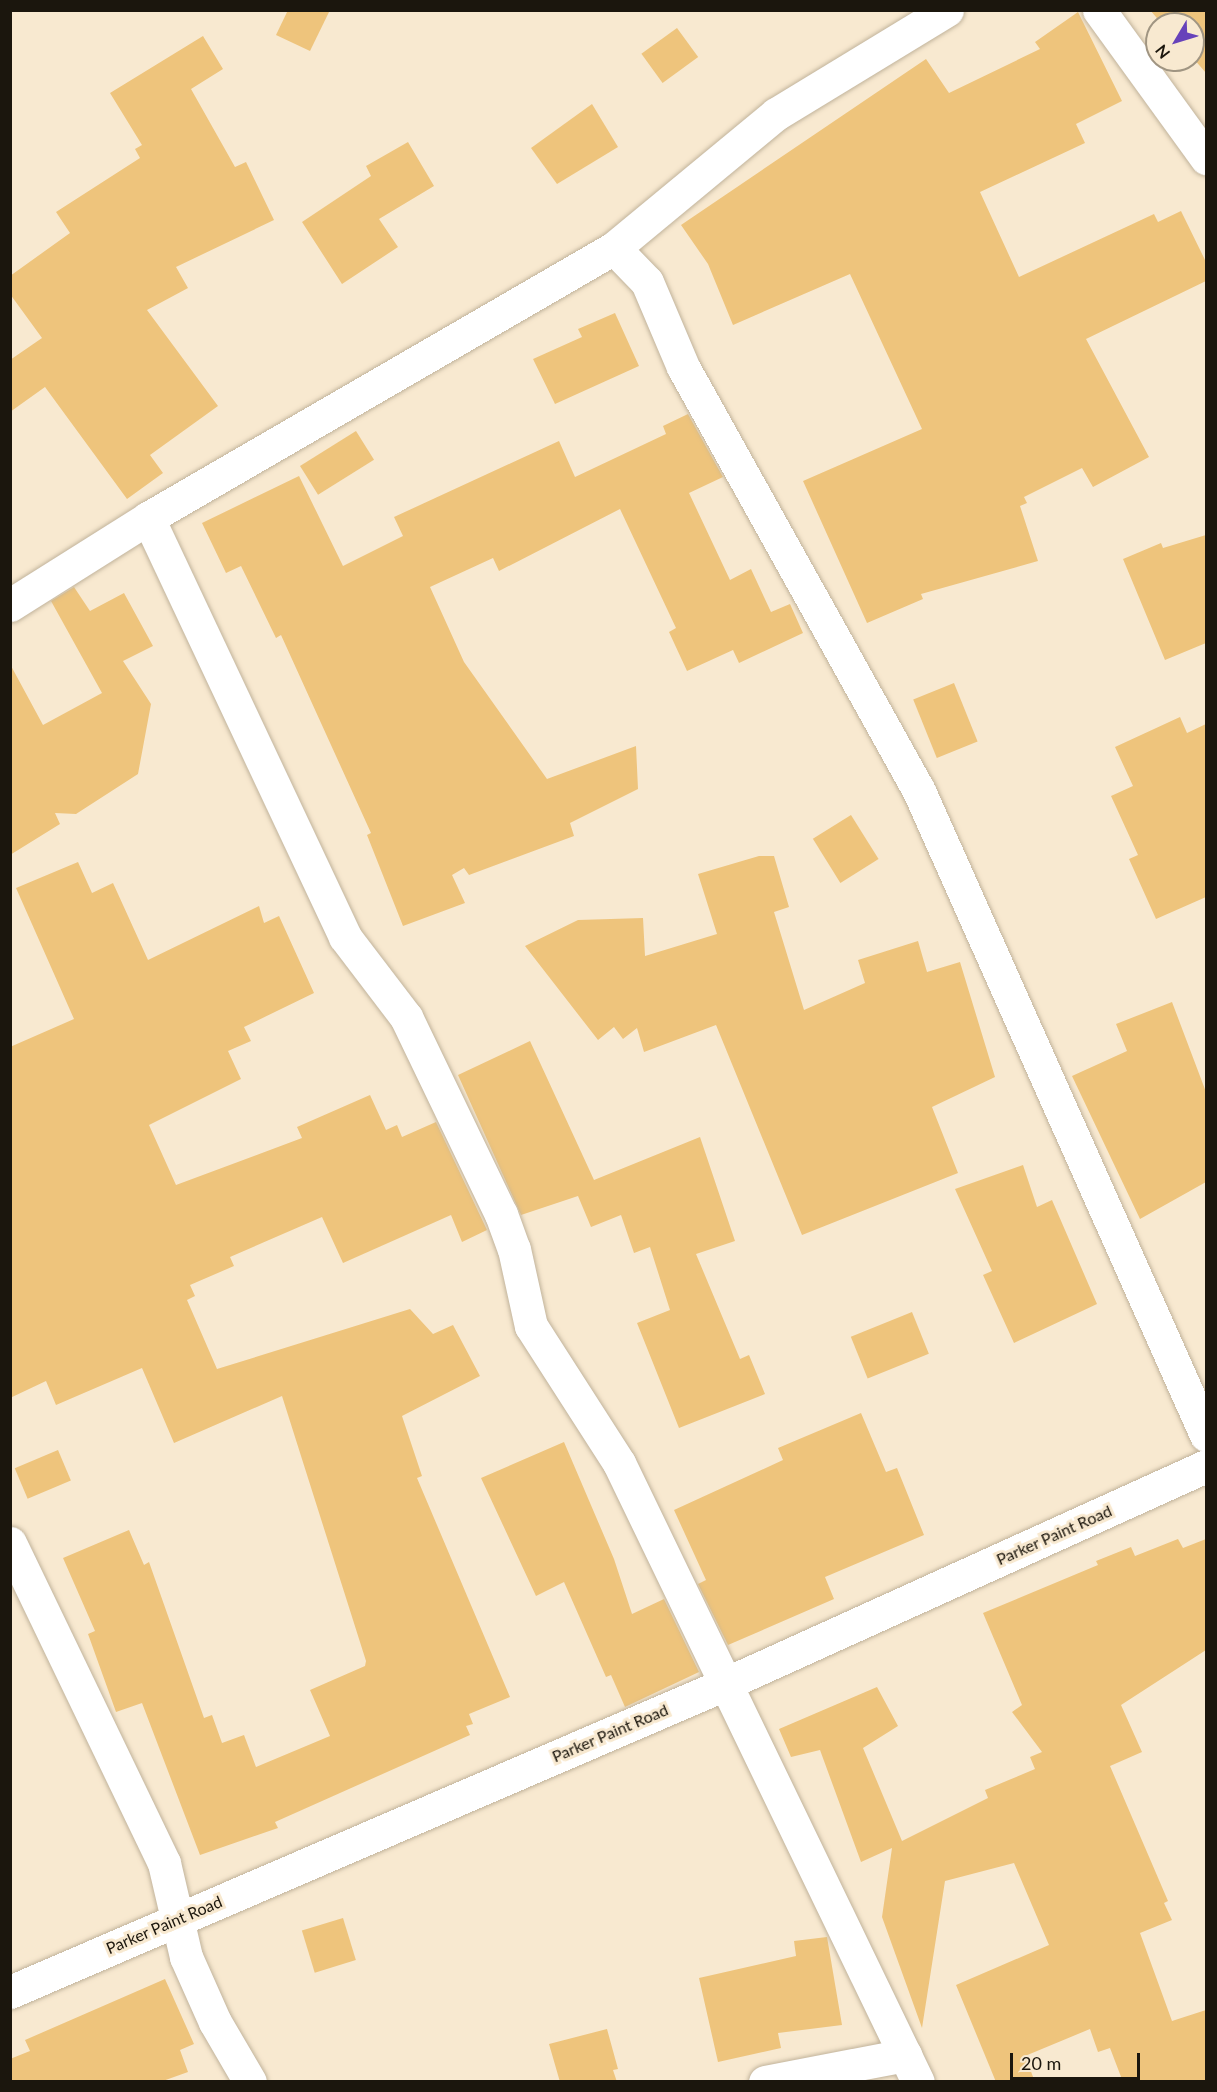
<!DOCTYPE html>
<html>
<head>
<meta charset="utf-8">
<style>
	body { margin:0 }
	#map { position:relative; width:1217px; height:2092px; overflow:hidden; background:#f8e9d0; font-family:Lato,sans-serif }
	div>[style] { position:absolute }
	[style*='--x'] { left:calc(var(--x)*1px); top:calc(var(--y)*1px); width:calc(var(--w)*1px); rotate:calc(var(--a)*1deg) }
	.building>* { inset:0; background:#eec47c; transform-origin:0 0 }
	.roads { filter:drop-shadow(0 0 2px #c1b39b) drop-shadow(0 0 2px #c1b39b) }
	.minor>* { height:33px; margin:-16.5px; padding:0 16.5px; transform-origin:16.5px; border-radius:16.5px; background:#fff }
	span { translate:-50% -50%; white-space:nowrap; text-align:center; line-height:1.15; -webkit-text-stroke:6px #f8e9d0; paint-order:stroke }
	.street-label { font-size:16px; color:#1b160d }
	.frame { position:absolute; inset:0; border:12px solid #1b160d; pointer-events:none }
	.north { position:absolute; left:1145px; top:12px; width:60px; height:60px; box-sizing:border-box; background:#f8e9d0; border:2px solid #a09582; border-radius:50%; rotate:232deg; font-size:16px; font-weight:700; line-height:24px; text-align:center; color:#1b160d }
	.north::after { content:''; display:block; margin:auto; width:21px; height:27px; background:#6742ba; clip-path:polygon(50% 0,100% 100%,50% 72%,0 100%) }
	.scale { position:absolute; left:1010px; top:2053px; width:130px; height:27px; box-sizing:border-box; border:3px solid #1b160d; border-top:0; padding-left:8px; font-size:18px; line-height:21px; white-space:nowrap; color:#1b160d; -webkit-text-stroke:4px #f8e9d0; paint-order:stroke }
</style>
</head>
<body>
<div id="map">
	<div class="building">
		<div style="clip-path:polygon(288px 10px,330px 10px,310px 51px,276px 35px)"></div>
		<div style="clip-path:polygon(1150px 10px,1206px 10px,1206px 73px,1193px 58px,1193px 24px,1162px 24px)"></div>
		<div style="clip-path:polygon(1078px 12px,1122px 101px,1076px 124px,1085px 143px,980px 192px,1019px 277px,1154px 214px,1158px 222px,1181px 211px,1206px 262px,1206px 281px,1086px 339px,1149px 457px,1093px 487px,1082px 468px,1024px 497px,1027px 503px,1020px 506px,1038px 561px,921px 594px,923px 599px,867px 623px,803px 481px,922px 429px,850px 274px,733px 325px,708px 264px,681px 225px,926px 59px,949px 93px,1040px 49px,1035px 42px)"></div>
		<div style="left:677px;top:28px;width:36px;height:44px;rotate:54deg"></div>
		<div style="clip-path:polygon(203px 36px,223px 69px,191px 89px,235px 167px,246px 162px,274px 220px,176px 267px,188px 288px,147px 310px,218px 406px,150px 455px,163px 473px,127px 499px,45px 387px,10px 412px,10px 360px,42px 338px,10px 294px,10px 276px,70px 233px,56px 212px,140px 158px,135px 149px,142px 145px,110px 93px)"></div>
		<div style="clip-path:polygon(592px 104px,618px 147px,557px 184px,531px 148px)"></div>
		<div style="clip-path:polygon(408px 142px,434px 186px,379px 219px,398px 247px,342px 284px,302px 222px,371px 176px,366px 166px)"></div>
		<div style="clip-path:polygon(615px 313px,639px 366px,555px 404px,533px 359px,582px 337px,578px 329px)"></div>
		<div style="clip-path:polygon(688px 414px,723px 477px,689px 493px,730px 580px,751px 569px,771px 612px,790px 604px,803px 633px,739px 663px,733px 650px,687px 671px,669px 632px,676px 628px,620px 509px,499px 571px,493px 558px,430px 587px,464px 662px,547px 779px,636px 746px,638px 789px,570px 823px,574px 836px,469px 875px,464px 868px,452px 875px,465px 903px,403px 926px,367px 835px,371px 833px,281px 635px,276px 638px,241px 566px,226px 573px,202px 523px,299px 476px,343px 566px,403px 536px,394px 517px,559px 441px,575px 477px,666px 434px,663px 426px)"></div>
		<div style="left:356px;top:431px;width:34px;height:66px;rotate:58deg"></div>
		<div style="clip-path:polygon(1206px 535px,1206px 643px,1165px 660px,1123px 559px,1161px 543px,1163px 548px)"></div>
		<div style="clip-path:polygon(74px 587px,90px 611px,124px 593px,153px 646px,123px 661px,151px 704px,138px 774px,76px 814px,55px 813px,60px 824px,10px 855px,10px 664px,43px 725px,102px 693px,51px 601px)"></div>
		<div style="left:954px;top:683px;width:63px;height:44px;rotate:68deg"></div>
		<div style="clip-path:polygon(1180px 717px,1187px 733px,1206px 724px,1206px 897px,1156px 919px,1129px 859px,1138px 855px,1111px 796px,1133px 786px,1115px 747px)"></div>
		<div style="left:851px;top:815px;width:52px;height:45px;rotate:58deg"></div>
		<div style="clip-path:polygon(759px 856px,774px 856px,789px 907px,774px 912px,804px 1010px,865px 983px,858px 960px,918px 941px,927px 972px,960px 962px,995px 1077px,932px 1107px,958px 1173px,802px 1235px,716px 1025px,644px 1052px,637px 1028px,623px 1039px,614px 1027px,598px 1040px,525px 946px,578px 920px,643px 918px,645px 956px,717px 934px,698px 874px)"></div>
		<div style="clip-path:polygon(78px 862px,92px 893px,113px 883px,148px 960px,259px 906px,264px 923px,279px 916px,314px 993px,244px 1027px,251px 1041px,228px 1051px,241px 1079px,149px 1125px,176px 1185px,302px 1138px,297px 1127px,370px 1095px,386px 1130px,397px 1125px,402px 1137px,436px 1122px,487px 1230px,462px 1242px,451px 1215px,343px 1263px,322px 1217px,230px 1257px,234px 1266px,190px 1285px,195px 1296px,187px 1300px,217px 1369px,410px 1309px,433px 1334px,453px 1325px,480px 1376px,402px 1416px,422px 1476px,417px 1478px,510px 1697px,469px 1714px,473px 1724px,466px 1726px,470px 1735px,275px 1822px,278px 1828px,200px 1855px,142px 1703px,116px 1712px,88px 1634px,95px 1631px,63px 1558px,129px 1530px,144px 1565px,149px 1562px,204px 1718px,212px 1715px,222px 1743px,244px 1735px,256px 1767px,330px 1736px,310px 1690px,365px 1666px,366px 1661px,282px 1396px,174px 1443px,142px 1368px,56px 1405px,46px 1381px,10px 1398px,10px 1047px,74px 1019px,16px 888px)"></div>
		<div style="clip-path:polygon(1172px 1002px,1206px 1092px,1206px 1182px,1140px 1219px,1072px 1076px,1127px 1051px,1116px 1024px)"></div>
		<div style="clip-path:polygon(530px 1041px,594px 1180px,700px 1137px,735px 1241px,696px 1254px,740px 1359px,749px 1355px,765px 1394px,679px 1428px,637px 1323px,670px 1310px,650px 1247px,634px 1253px,621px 1215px,591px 1227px,578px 1196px,521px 1215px,458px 1075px)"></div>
		<div style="clip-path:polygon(1023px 1165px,1037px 1207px,1052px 1200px,1097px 1304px,1014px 1343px,983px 1275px,992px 1271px,955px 1189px)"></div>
		<div style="left:912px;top:1312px;width:45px;height:66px;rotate:68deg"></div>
		<div style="clip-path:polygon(861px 1413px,886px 1472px,897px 1468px,924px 1535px,825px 1577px,834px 1599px,728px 1645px,698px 1584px,706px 1580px,674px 1510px,783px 1460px,778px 1448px)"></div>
		<div style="clip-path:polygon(564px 1442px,614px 1559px,632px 1614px,664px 1599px,699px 1672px,625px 1707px,611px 1675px,606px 1677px,564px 1582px,536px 1596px,481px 1478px)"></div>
		<div style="left:58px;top:1450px;width:33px;height:47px;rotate:67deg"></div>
		<div style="clip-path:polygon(1178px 1539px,1183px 1548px,1206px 1539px,1206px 1650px,1121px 1705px,1142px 1752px,1110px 1766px,1168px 1901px,1164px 1903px,1172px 1920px,1140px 1933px,1172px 2021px,1206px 2010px,1206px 2082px,1123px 2082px,1110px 2048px,1098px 2052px,1090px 2029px,1025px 2056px,1035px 2082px,996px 2082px,956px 1985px,1049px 1945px,1014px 1863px,945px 1881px,922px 2028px,882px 1917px,892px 1848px,861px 1862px,820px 1750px,791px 1757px,779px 1729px,877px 1687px,898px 1726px,863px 1748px,902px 1841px,988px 1798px,985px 1790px,1035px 1769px,1030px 1757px,1042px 1752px,1012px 1712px,1022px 1705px,983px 1613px,1098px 1565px,1096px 1561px,1131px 1547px,1135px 1556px)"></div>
		<div style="left:343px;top:1918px;width:44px;height:43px;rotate:73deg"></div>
		<div style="clip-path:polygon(827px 1937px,842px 2025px,778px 2033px,781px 2048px,718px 2062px,699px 1978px,796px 1956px,794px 1941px)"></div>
		<div style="clip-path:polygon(165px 1979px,194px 2044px,180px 2050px,188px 2072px,160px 2082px,10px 2082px,10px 2059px,30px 2051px,25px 2040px)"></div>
		<div style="clip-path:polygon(607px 2029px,618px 2069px,613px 2070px,617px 2082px,560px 2082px,549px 2044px)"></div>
	</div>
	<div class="roads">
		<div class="minor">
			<div style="--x:1099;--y:10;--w:183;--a:54.1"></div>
			<div style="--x:614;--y:248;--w:47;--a:45.9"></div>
			<div style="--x:647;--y:282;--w:92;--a:67"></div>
			<div style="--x:683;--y:367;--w:485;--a:60.9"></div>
			<div style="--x:919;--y:791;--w:705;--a:65.98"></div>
			<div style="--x:148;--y:518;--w:463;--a:64.8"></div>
			<div style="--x:345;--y:937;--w:101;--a:52.7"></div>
			<div style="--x:406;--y:1017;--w:219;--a:64.3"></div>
			<div style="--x:501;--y:1214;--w:37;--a:70"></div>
			<div style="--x:514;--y:1249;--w:79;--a:77.6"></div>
			<div style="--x:531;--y:1326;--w:163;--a:57.3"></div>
			<div style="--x:619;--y:1463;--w:687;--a:64.22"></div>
			<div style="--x:10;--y:605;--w:163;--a:-32.2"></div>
			<div style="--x:148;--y:518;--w:539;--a:-30.09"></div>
			<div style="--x:614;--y:248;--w:210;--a:-39.6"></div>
			<div style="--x:776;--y:114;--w:200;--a:-31.3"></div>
			<div style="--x:10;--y:1543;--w:355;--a:64.3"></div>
			<div style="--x:164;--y:1863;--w:97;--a:76.8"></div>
			<div style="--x:186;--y:1957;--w:71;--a:66"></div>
			<div style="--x:215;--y:2022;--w:69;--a:59.7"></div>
			<div style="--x:10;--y:1992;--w:779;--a:-23.3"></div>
			<div style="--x:725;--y:1684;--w:528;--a:-24.38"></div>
			<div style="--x:765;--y:2082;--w:143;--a:-10.9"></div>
		</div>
	</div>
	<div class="street-label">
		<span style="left:1054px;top:1535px;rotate:-24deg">Parker Paint Road</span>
		<span style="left:610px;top:1733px;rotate:-23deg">Parker Paint Road</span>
		<span style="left:164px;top:1925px;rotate:-23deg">Parker Paint Road</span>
	</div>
	<div class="frame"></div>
	<div class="north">N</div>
	<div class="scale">20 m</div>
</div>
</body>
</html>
